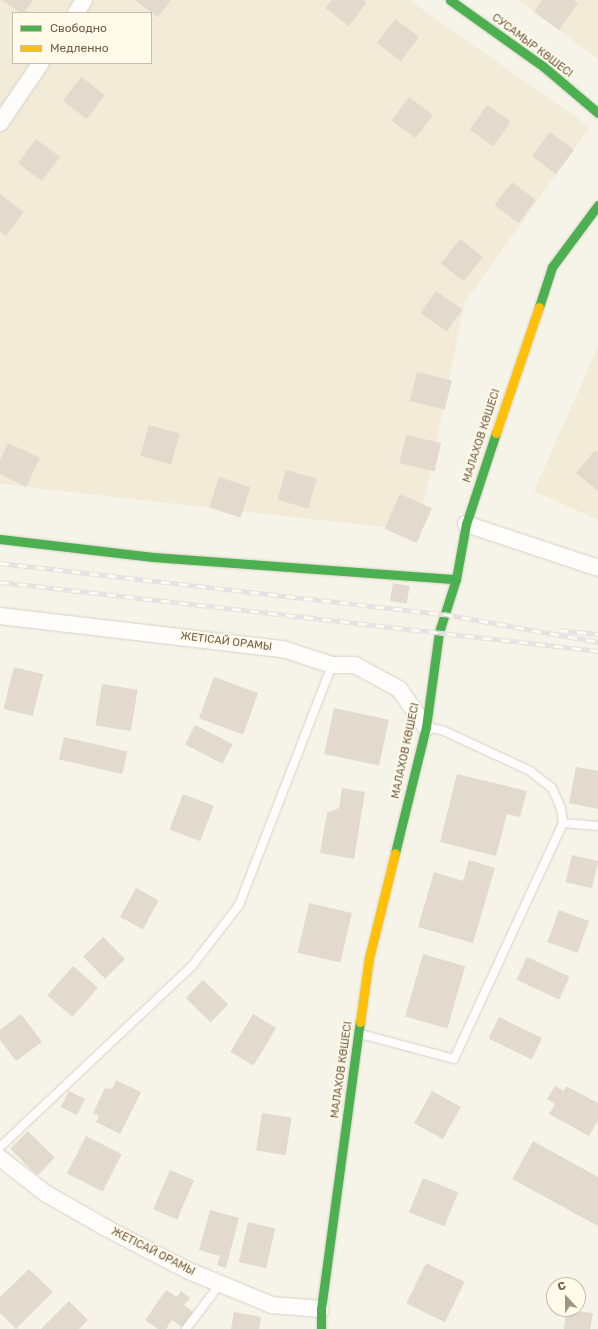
<!DOCTYPE html>
<html>
<head>
<meta charset="utf-8">
<style>
	body { margin:0 }
	#map { position:relative; width:598px; height:1329px; overflow:hidden; background:#f6f4e8; font-family:Rubik,sans-serif }
	div>[style] { position:absolute }
	[style*='--x'] { left:calc(var(--x)*1px); top:calc(var(--y)*1px); width:calc(var(--w)*1px); rotate:calc(var(--a)*1deg) }
	.residential>* { inset:0; background:#f2ebd8 }
	.building>* { inset:0; background:#e1dacd; transform-origin:0 0 }
	.roads { filter:drop-shadow(0 0 1px #d5d1c7) drop-shadow(0 0 1px #d5d1c7) }
	.lane>* { height:8px; margin:-4px; padding:0 4px; transform-origin:4px; border-radius:4px; background:#fefdfc }
	.street>* { height:16px; margin:-8px; padding:0 8px; transform-origin:8px; border-radius:8px; background:#fefdfc }
	.fast>* { height:9px; margin:-4.5px; padding:0 4.5px; transform-origin:4.5px; border-radius:4.5px; background:#4caf50 }
	.slow>* { height:9px; margin:-4.5px; padding:0 4.5px; transform-origin:4.5px; border-radius:4.5px; background:#ffc107 }
	.rail>* { height:4.5px; margin-top:-2.25px; transform-origin:0; background:repeating-linear-gradient(90deg,#fffae9 0 9px,#e5e1e4 0 18px); box-sizing:border-box; border-block:1px solid #e5e1e4 }
	span { translate:-50% -50%; white-space:nowrap; text-align:center; line-height:1.15; -webkit-text-stroke:3.5px #fffae9; paint-order:stroke }
	.street-label { font-size:11px; color:#746049 }
	.legend { position:absolute; left:12px; top:12px; width:140px; height:52px; box-sizing:border-box; background:#fffae9; border:1px solid #c7bca9; margin:0; padding:5px 7px; list-style:none; font-size:12px; color:#746049 }
	.legend li { display:flex; align-items:center; gap:8px; height:20px }
	.legend b { width:20px; border:1px solid #c7bca9 }
	.north { position:absolute; left:546px; top:1277px; width:40px; height:40px; box-sizing:border-box; background:#fffae9; border:1px solid #c7bca9; border-radius:50%; rotate:338deg; font-size:11px; font-weight:700; line-height:16px; text-align:center; color:#746049 }
	.north::after { content:''; display:block; margin:auto; width:14px; height:18px; background:#a29481; clip-path:polygon(50% 0,100% 100%,50% 72%,0 100%) }
</style>
</head>
<body>
<div id="map">
	<div class="residential">
		<div style="clip-path:polygon(evenodd,0 0,409px 0,590px 127px,465px 302px,418px 531px,0 484px,0 0,13px 13px,151px 13px,151px 63px,13px 63px,13px 13px)"></div>
		<div style="clip-path:polygon(518px 0,598px 0,598px 59px)"></div>
		<div style="clip-path:polygon(598px 347px,598px 520px,534px 491px)"></div>
	</div>
	<div class="building">
		<div style="clip-path:polygon(2px 0,33px 0,24px 13px,21px 13px)"></div>
		<div style="clip-path:polygon(135px 0,171px 0,158px 17px)"></div>
		<div style="clip-path:polygon(332px 0,364px 0,367px 2px,349px 26px,325px 8px)"></div>
		<div style="clip-path:polygon(542px 0,574px 0,578px 3px,559px 30px,534px 12px)"></div>
		<div style="left:395px;top:19px;width:30px;height:30px;rotate:37deg"></div>
		<div style="left:81px;top:77px;width:30px;height:30px;rotate:37deg"></div>
		<div style="left:409px;top:97px;width:30px;height:29px;rotate:37deg"></div>
		<div style="left:487px;top:105px;width:29px;height:30px;rotate:35deg"></div>
		<div style="left:550px;top:132px;width:30px;height:30px;rotate:37deg"></div>
		<div style="left:36px;top:139px;width:30px;height:30px;rotate:37deg"></div>
		<div style="left:512px;top:182px;width:30px;height:29px;rotate:37deg"></div>
		<div style="clip-path:polygon(0 194px,24px 212px,6px 236px,0 231px)"></div>
		<div style="left:460px;top:239px;width:29px;height:31px;rotate:38deg"></div>
		<div style="left:436px;top:291px;width:32px;height:27px;rotate:35deg"></div>
		<div style="left:417px;top:372px;width:36px;height:30px;rotate:14deg"></div>
		<div style="left:149px;top:425px;width:32px;height:32px;rotate:16deg"></div>
		<div style="left:406px;top:435px;width:36px;height:29px;rotate:13deg"></div>
		<div style="clip-path:polygon(8px 443px,40px 458px,26px 487px,0 474px,0 460px)"></div>
		<div style="clip-path:polygon(595px 450px,598px 453px,598px 491px,576px 473px)"></div>
		<div style="left:286px;top:470px;width:32px;height:31px;rotate:16deg"></div>
		<div style="left:219px;top:477px;width:33px;height:32px;rotate:18deg"></div>
		<div style="left:400px;top:494px;width:35px;height:38px;rotate:24deg"></div>
		<div style="left:393px;top:583px;width:17px;height:18px;rotate:10deg"></div>
		<div style="left:14px;top:667px;width:30px;height:43px;rotate:14deg"></div>
		<div style="left:214px;top:677px;width:47px;height:44px;rotate:20deg"></div>
		<div style="left:102px;top:684px;width:36px;height:42px;rotate:9deg"></div>
		<div style="left:334px;top:708px;width:56px;height:47px;rotate:12deg"></div>
		<div style="left:195px;top:725px;width:42px;height:22px;rotate:27deg"></div>
		<div style="left:64px;top:737px;width:65px;height:23px;rotate:13deg"></div>
		<div style="clip-path:polygon(576px 767px,598px 771px,598px 809px,569px 803px)"></div>
		<div style="clip-path:polygon(457px 774px,527px 791px,520px 817px,507px 814px,496px 856px,440px 842px)"></div>
		<div style="clip-path:polygon(342px 788px,365px 792px,354px 859px,320px 853px,327px 813px,339px 808px)"></div>
		<div style="left:183px;top:794px;width:33px;height:38px;rotate:21deg"></div>
		<div style="left:572px;top:855px;width:27px;height:28px;rotate:13deg"></div>
		<div style="clip-path:polygon(469px 860px,495px 868px,473px 943px,418px 927px,434px 872px,463px 881px)"></div>
		<div style="left:136px;top:888px;width:26px;height:33px;rotate:29deg"></div>
		<div style="left:309px;top:903px;width:44px;height:51px;rotate:13deg"></div>
		<div style="left:559px;top:910px;width:32px;height:34px;rotate:20deg"></div>
		<div style="left:103px;top:937px;width:31px;height:28px;rotate:45deg"></div>
		<div style="left:423px;top:954px;width:44px;height:65px;rotate:16deg"></div>
		<div style="left:527px;top:957px;width:47px;height:25px;rotate:25deg"></div>
		<div style="left:73px;top:966px;width:33px;height:39px;rotate:41deg"></div>
		<div style="left:203px;top:980px;width:35px;height:25px;rotate:44deg"></div>
		<div style="clip-path:polygon(21px 1014px,42px 1042px,16px 1061px,0 1040px,0 1030px)"></div>
		<div style="left:253px;top:1014px;width:27px;height:44px;rotate:31deg"></div>
		<div style="left:499px;top:1017px;width:48px;height:24px;rotate:26deg"></div>
		<div style="clip-path:polygon(116px 1080px,141px 1092px,120px 1134px,96px 1122px,99px 1116px,93px 1113px,105px 1088px,112px 1089px)"></div>
		<div style="clip-path:polygon(555px 1086px,564px 1091px,566px 1086px,598px 1103px,598px 1120px,589px 1136px,549px 1114px,555px 1104px,547px 1099px)"></div>
		<div style="left:69px;top:1091px;width:18px;height:18px;rotate:27deg"></div>
		<div style="left:432px;top:1091px;width:33px;height:37px;rotate:29deg"></div>
		<div style="left:262px;top:1113px;width:30px;height:38px;rotate:9deg"></div>
		<div style="left:28px;top:1131px;width:38px;height:25px;rotate:45deg"></div>
		<div style="left:86px;top:1136px;width:40px;height:42px;rotate:27deg"></div>
		<div style="clip-path:polygon(533px 1141px,598px 1177px,598px 1226px,512px 1179px)"></div>
		<div style="left:170px;top:1170px;width:26px;height:43px;rotate:23deg"></div>
		<div style="left:423px;top:1178px;width:38px;height:37px;rotate:22deg"></div>
		<div style="clip-path:polygon(210px 1210px,239px 1218px,226px 1268px,217px 1265px,220px 1256px,199px 1250px)"></div>
		<div style="left:248px;top:1222px;width:28px;height:41px;rotate:13deg"></div>
		<div style="left:426px;top:1263px;width:43px;height:45px;rotate:26deg"></div>
		<div style="clip-path:polygon(29px 1269px,53px 1292px,16px 1329px,0 1313px,0 1297px)"></div>
		<div style="clip-path:polygon(166px 1290px,177px 1297px,181px 1291px,190px 1298px,184px 1305px,193px 1312px,183px 1328px,172px 1320px,166px 1329px,158px 1329px,145px 1320px)"></div>
		<div style="clip-path:polygon(69px 1301px,88px 1320px,79px 1329px,41px 1329px)"></div>
		<div style="clip-path:polygon(566px 1310px,593px 1313px,590px 1329px,564px 1329px)"></div>
		<div style="clip-path:polygon(234px 1312px,261px 1317px,259px 1329px,231px 1329px)"></div>
	</div>
	<div class="roads">
		<div class="lane">
			<div style="--x:426;--y:727;--w:16;--a:11"></div>
			<div style="--x:442;--y:730;--w:97;--a:25"></div>
			<div style="--x:530;--y:771;--w:28;--a:38"></div>
			<div style="--x:552;--y:788;--w:22;--a:66"></div>
			<div style="--x:561;--y:808;--w:15;--a:82"></div>
			<div style="--x:563;--y:823;--w:35;--a:5"></div>
			<div style="--x:360;--y:1034;--w:97;--a:14.9"></div>
			<div style="--x:454;--y:1059;--w:260;--a:-65.2"></div>
			<div style="--x:0;--y:1147;--w:264;--a:-43.3"></div>
			<div style="--x:192;--y:966;--w:77;--a:-52.4"></div>
			<div style="--x:239;--y:905;--w:257;--a:-68.8"></div>
			<div style="--x:186;--y:1329;--w:56;--a:-52.9"></div>
		</div>
		<div class="street">
			<div style="--x:76;--y:13;--w:15;--a:-58"></div>
			<div style="--x:0;--y:123;--w:73;--a:-55.7"></div>
			<div style="--x:466;--y:524;--w:139;--a:18.4"></div>
			<div style="--x:0;--y:616;--w:285;--a:6.7"></div>
			<div style="--x:283;--y:649;--w:52;--a:18.1"></div>
			<div style="--x:332;--y:665;--w:23;--a:0"></div>
			<div style="--x:355;--y:665;--w:50;--a:28.6"></div>
			<div style="--x:399;--y:689;--w:47;--a:54.6"></div>
			<div style="--x:0;--y:1158;--w:57;--a:37.9"></div>
			<div style="--x:45;--y:1193;--w:70;--a:29.8"></div>
			<div style="--x:106;--y:1228;--w:93;--a:27.4"></div>
			<div style="--x:189;--y:1271;--w:90;--a:22.3"></div>
			<div style="--x:272;--y:1305;--w:49;--a:4.7"></div>
		</div>
		<div class="fast">
			<div style="--x:450;--y:0;--w:115;--a:35.5"></div>
			<div style="--x:544;--y:67;--w:71;--a:40.4"></div>
			<div style="--x:539;--y:307;--w:42;--a:-72"></div>
			<div style="--x:552;--y:267;--w:77;--a:-53.4"></div>
			<div style="--x:0;--y:539;--w:154;--a:6.7"></div>
			<div style="--x:153;--y:557;--w:304;--a:4.2"></div>
			<div style="--x:395;--y:853;--w:130;--a:-76.2"></div>
			<div style="--x:426;--y:727;--w:96;--a:-82.2"></div>
			<div style="--x:439;--y:632;--w:56;--a:-72.2"></div>
			<div style="--x:456;--y:579;--w:56;--a:-79.7"></div>
			<div style="--x:466;--y:524;--w:96;--a:-71.8"></div>
			<div style="--x:321;--y:1329;--w:20;--a:-90"></div>
			<div style="--x:321;--y:1309;--w:290;--a:-82.3"></div>
		</div>
		<div class="slow">
			<div style="--x:496;--y:433;--w:133;--a:-71.2"></div>
			<div style="--x:360;--y:1022;--w:65;--a:-82"></div>
			<div style="--x:369;--y:958;--w:108;--a:-76.1"></div>
		</div>
	</div>
	<div class="rail">
		<div style="--x:0;--y:563;--w:447;--a:6.6"></div>
		<div style="--x:444;--y:614;--w:157;--a:10.3"></div>
		<div style="--x:0;--y:582;--w:602;--a:6.58"></div>
		<div style="--x:559;--y:630;--w:39;--a:6"></div>
	</div>
	<div class="street-label">
		<span style="left:532px;top:46px;rotate:37deg">СУСАМЫР КӨШЕСІ</span>
		<span style="left:482px;top:436px;rotate:-72deg">МАЛАХОВ КӨШЕСІ</span>
		<span style="left:226px;top:642px;rotate:7deg">ЖЕТІСАЙ ОРАМЫ</span>
		<span style="left:406px;top:751px;rotate:-78deg">МАЛАХОВ КӨШЕСІ</span>
		<span style="left:342px;top:1070px;rotate:-82deg">МАЛАХОВ КӨШЕСІ</span>
		<span style="left:153px;top:1252px;rotate:27deg">ЖЕТІСАЙ ОРАМЫ</span>
	</div>
	<ul class="legend">
	<li><b style="height:5px;background:#4caf50"></b>Свободно</li>
	<li><b style="height:5px;background:#ffc107"></b>Медленно</li>
	</ul>
	<div class="north">С</div>
</div>
</body>
</html>
